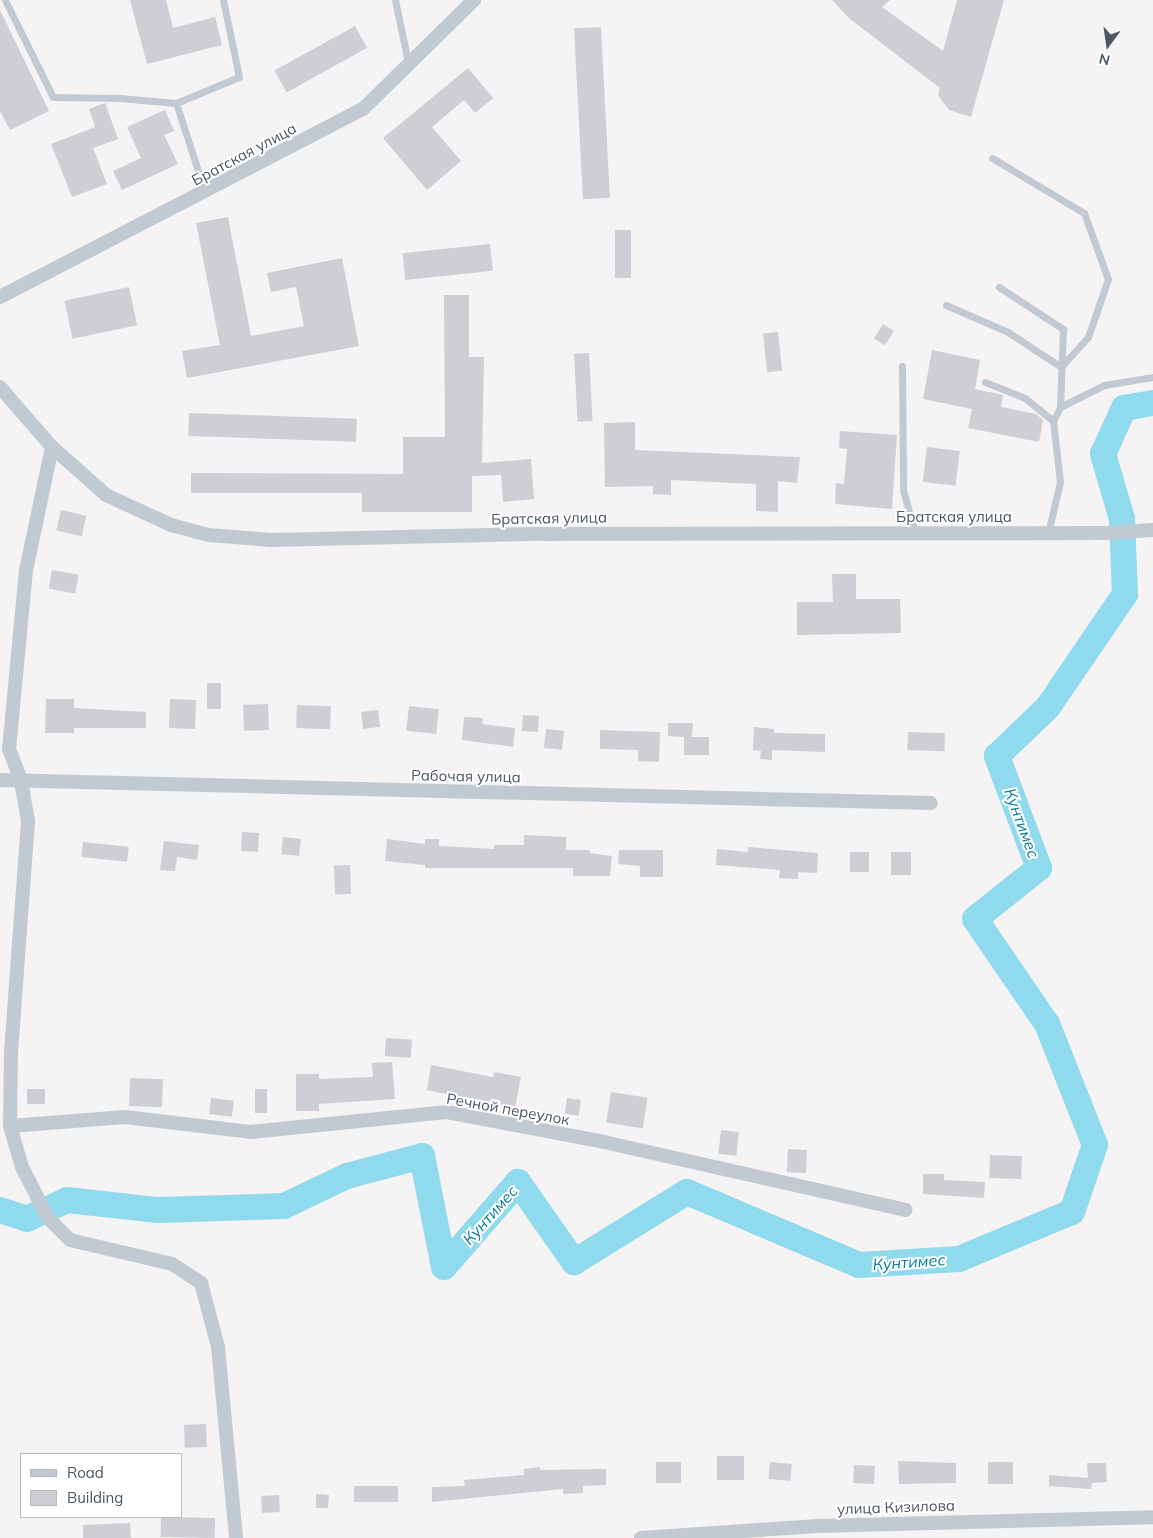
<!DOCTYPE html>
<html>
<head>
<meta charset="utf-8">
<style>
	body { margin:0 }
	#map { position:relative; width:1153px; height:1538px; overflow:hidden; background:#f5f3f3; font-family:Mulish,sans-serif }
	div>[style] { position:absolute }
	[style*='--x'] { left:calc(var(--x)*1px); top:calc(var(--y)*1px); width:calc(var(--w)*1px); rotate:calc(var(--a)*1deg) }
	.river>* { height:26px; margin:-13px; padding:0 13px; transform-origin:13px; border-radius:13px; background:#90daee }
	.building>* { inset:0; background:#cdcfd5; transform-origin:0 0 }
	.lane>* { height:7px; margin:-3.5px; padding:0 3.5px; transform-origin:3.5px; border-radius:3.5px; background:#c1cad2 }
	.street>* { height:14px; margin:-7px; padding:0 7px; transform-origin:7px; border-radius:7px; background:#c1cad2 }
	span { translate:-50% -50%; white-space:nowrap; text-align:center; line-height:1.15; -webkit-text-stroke:4px #fff; paint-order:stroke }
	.street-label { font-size:15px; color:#4a5661 }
	.water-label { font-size:16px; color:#0c7c9b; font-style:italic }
	.legend { position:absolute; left:20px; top:1453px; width:162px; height:65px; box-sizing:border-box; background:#fff; border:1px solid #b7bbc0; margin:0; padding:6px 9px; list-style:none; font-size:15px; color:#4a5661 }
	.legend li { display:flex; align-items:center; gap:10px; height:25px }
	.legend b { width:25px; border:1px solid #b7bbc0 }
	.north { position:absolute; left:1083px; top:20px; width:50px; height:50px; -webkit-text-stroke:4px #fff; paint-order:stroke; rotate:194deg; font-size:14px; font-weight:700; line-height:20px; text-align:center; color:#4a5661 }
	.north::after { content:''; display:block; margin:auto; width:18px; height:22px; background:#4a5661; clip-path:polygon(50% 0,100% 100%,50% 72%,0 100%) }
</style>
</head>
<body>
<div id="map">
	<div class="river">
		<div style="--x:0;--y:1210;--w:28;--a:18"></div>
		<div style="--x:27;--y:1219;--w:44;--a:-25.4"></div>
		<div style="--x:67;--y:1200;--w:92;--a:6.3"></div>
		<div style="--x:158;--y:1210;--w:126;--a:-1.8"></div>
		<div style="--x:284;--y:1206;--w:70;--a:-25.5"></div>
		<div style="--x:347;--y:1176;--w:78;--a:-14.9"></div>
		<div style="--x:422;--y:1156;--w:113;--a:78.8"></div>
		<div style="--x:444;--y:1267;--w:113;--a:-49"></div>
		<div style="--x:518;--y:1182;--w:98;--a:55"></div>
		<div style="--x:574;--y:1262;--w:133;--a:-31.8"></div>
		<div style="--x:687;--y:1192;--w:187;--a:23"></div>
		<div style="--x:859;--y:1265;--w:100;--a:-3.4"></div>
		<div style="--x:959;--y:1259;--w:122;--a:-22.6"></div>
		<div style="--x:1072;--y:1212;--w:71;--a:-71.1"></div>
		<div style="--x:1095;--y:1145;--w:130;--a:-111.6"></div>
		<div style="--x:1047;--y:1024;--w:127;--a:-124.4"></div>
		<div style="--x:975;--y:919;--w:82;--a:-38.6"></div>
		<div style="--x:1039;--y:868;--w:120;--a:-110.6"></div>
		<div style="--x:997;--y:756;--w:71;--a:-43.9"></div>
		<div style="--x:1048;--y:707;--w:137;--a:-55.7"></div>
		<div style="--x:1125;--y:594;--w:75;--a:-92.3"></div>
		<div style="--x:1122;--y:519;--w:68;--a:-106.3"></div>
		<div style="--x:1103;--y:454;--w:51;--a:-65.5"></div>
		<div style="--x:1124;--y:408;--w:29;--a:-10"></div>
	</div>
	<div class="building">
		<div style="clip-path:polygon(130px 0,166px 0,173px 28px,215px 17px,222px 45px,147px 64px)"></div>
		<div style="clip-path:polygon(832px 0,890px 0,882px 7px,943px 51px,957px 0,1004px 0,971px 117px,949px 110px,938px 95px,940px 88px,850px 19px)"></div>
		<div style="clip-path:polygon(0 10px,49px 111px,10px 130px,0 111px)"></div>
		<div style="left:355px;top:26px;width:25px;height:92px;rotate:61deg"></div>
		<div style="left:601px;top:27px;width:171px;height:27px;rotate:87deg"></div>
		<div style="clip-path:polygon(468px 68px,493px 98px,475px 113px,464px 100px,432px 127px,461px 161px,427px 190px,383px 138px)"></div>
		<div style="clip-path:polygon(105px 103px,118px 139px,93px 148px,107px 184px,72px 197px,51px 144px,95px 127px,89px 109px)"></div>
		<div style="clip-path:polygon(165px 110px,174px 131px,164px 135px,178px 164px,122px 190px,113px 171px,141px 158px,127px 127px)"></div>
		<div style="clip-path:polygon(228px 217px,251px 336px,304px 326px,296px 287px,271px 292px,267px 273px,342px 258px,359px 346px,187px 378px,182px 351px,220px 345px,196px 223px)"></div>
		<div style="left:615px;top:230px;width:16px;height:48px"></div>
		<div style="left:490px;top:244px;width:27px;height:88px;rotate:84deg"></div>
		<div style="left:129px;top:287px;width:39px;height:66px;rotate:78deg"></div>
		<div style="clip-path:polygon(444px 295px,469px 295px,469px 357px,484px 357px,482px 463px,531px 459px,534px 499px,503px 502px,501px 475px,472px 476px,472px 512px,362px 512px,362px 493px,191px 493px,191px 473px,403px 474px,403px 437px,445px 437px)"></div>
		<div style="left:883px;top:324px;width:13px;height:17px;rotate:32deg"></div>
		<div style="left:778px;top:332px;width:39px;height:15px;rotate:84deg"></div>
		<div style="clip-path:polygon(932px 350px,980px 360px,975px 389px,1003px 395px,1001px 407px,1036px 414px,1043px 420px,1039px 442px,968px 428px,972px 409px,923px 399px)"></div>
		<div style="left:589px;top:353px;width:68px;height:15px;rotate:87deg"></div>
		<div style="left:189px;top:413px;width:168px;height:23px;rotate:2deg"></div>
		<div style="clip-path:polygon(635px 422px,635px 450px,800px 457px,797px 483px,778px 481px,778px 512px,756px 511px,756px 484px,671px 480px,671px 495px,653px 494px,653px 486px,605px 487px,604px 423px)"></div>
		<div style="clip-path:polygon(840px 431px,897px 435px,892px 509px,835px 504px,836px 483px,844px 484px,847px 449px,839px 448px)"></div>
		<div style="left:927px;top:447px;width:33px;height:35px;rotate:7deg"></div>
		<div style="left:61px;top:510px;width:26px;height:21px;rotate:13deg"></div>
		<div style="left:52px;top:570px;width:27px;height:19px;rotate:10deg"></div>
		<div style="clip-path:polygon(832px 574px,856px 574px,856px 599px,900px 599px,901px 633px,797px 635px,797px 602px,833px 602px)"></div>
		<div style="left:207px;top:683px;width:14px;height:26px"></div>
		<div style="clip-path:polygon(46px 699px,74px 699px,74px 708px,146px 712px,146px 728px,74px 728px,74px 733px,45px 733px)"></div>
		<div style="left:170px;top:699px;width:26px;height:29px;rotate:2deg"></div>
		<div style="left:268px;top:704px;width:26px;height:25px;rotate:88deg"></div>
		<div style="left:297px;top:705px;width:34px;height:23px;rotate:2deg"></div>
		<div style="left:409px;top:706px;width:30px;height:25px;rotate:6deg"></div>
		<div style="left:378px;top:710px;width:17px;height:17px;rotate:83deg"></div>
		<div style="left:523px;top:715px;width:16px;height:16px;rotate:4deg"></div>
		<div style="clip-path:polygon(464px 717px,483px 718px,482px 724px,515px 728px,513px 747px,462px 740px)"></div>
		<div style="clip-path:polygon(668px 723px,693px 723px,692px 737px,709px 737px,709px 755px,684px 755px,684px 737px,668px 736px)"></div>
		<div style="clip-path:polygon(754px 727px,774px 729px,774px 733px,825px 734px,825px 752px,772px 750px,772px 760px,760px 759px,761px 751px,753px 750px)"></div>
		<div style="left:546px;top:729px;width:18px;height:19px;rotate:6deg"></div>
		<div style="clip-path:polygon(600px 730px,660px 732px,659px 762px,638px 761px,638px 750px,600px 749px)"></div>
		<div style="left:908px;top:732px;width:37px;height:18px;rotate:2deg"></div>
		<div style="left:242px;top:832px;width:17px;height:19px;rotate:3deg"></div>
		<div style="clip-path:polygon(524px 835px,566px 837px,566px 850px,590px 850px,590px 853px,612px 856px,610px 876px,573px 876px,573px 868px,425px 868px,425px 865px,385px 861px,387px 839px,425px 844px,425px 839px,439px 839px,439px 846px,494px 849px,494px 845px,524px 845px)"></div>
		<div style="left:283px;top:837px;width:18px;height:17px;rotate:6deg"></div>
		<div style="clip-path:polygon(164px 841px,199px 845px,197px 860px,177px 857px,175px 871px,160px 870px)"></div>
		<div style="left:83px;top:842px;width:46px;height:15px;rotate:6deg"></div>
		<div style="clip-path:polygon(748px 847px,818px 853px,817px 873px,798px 872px,798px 879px,779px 878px,780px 870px,716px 865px,717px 849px,748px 852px)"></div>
		<div style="clip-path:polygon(619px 850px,663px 850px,663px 877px,640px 877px,640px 866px,618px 864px)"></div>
		<div style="left:850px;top:852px;width:19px;height:20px"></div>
		<div style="left:891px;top:852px;width:20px;height:23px"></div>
		<div style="left:350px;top:865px;width:29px;height:16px;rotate:88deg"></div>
		<div style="left:386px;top:1038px;width:26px;height:18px;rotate:4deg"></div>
		<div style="clip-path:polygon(392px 1062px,395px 1099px,319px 1104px,319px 1111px,296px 1111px,296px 1074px,319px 1074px,319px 1079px,373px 1077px,372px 1063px)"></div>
		<div style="clip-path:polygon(431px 1065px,493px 1077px,494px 1072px,521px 1077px,515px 1108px,427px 1090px)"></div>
		<div style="left:130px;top:1078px;width:33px;height:28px;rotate:2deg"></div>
		<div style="left:27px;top:1089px;width:18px;height:15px"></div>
		<div style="left:255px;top:1089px;width:12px;height:24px"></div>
		<div style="left:611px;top:1092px;width:37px;height:31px;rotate:9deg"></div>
		<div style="left:211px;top:1098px;width:23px;height:16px;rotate:7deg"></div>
		<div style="left:567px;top:1098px;width:14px;height:16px;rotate:8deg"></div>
		<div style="left:721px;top:1130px;width:18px;height:24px;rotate:6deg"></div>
		<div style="left:788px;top:1149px;width:19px;height:23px;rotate:3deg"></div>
		<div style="left:990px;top:1155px;width:32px;height:23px;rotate:2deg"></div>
		<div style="clip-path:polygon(923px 1174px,944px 1174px,944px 1180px,985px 1182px,984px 1198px,923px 1194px)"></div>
		<div style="left:206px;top:1424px;width:23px;height:22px;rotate:88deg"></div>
		<div style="left:717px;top:1456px;width:27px;height:24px"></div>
		<div style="clip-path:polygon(898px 1461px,956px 1463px,956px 1483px,899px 1484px)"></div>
		<div style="left:656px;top:1462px;width:25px;height:21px"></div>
		<div style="left:770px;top:1462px;width:22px;height:17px;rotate:5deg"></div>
		<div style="left:988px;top:1462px;width:25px;height:22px"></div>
		<div style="clip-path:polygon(1087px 1463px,1106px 1463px,1107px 1482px,1092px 1483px,1091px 1489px,1049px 1486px,1049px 1475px,1088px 1478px)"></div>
		<div style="left:854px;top:1465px;width:21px;height:18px;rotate:3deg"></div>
		<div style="clip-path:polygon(540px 1467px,540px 1470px,606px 1469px,606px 1485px,583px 1486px,583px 1493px,563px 1494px,563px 1489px,432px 1502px,432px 1487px,465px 1486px,464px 1480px,524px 1475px,524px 1469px)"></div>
		<div style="left:354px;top:1486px;width:44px;height:16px"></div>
		<div style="clip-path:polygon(316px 1494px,329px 1495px,328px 1508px,316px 1508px)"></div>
		<div style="left:279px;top:1495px;width:17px;height:18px;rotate:87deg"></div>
		<div style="left:161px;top:1517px;width:54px;height:20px;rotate:1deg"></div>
		<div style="clip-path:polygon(130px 1523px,131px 1538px,83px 1538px,83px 1525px)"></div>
	</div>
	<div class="lane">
		<div style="--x:5;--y:0;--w:108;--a:63.7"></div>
		<div style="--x:53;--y:97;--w:67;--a:0.9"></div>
		<div style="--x:120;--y:98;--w:56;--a:5.1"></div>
		<div style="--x:176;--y:103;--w:94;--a:72"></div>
		<div style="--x:395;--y:0;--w:63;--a:78.2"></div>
		<div style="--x:176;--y:103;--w:68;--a:-22.4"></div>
		<div style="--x:239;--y:77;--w:79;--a:-101.7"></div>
		<div style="--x:999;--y:287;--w:77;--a:33.3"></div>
		<div style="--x:1063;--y:329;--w:78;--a:92.2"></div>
		<div style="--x:946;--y:305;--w:68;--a:23.5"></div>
		<div style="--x:1008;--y:332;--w:64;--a:33.4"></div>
		<div style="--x:1061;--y:367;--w:40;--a:-48"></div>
		<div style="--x:1088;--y:337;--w:61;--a:-71"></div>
		<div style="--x:1108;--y:279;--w:70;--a:-110"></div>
		<div style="--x:1084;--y:213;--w:107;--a:-149.1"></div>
		<div style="--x:902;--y:366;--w:124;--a:89.5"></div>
		<div style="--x:903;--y:490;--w:45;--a:74.4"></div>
		<div style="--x:985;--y:382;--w:43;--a:21.8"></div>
		<div style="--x:1025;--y:398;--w:36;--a:39"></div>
		<div style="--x:1048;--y:533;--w:52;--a:-76.8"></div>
		<div style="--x:1060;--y:482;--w:61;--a:-96.5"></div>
		<div style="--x:1053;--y:421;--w:16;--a:-63"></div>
		<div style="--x:1060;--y:407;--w:49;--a:-26.6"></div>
		<div style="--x:1104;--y:385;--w:50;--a:-9.3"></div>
	</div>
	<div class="street">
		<div style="--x:0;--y:297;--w:409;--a:-27.4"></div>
		<div style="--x:363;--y:109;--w:156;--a:-44.5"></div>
		<div style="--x:0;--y:387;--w:79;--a:49.1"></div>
		<div style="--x:52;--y:447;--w:72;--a:41.6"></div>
		<div style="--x:106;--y:495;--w:72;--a:24.8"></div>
		<div style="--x:171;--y:525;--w:38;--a:15"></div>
		<div style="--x:208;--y:535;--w:63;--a:4.5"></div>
		<div style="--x:271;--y:540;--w:271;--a:-1.3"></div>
		<div style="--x:542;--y:534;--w:564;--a:-0.1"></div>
		<div style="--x:1106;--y:533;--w:47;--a:-3.7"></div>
		<div style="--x:52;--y:447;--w:126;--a:101.9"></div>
		<div style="--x:26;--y:570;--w:180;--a:95.4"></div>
		<div style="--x:9;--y:749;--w:34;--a:69"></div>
		<div style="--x:21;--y:781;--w:41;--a:80.1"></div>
		<div style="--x:28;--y:821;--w:232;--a:94.2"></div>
		<div style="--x:11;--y:1052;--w:74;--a:90.8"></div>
		<div style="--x:10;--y:1126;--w:43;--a:73.7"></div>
		<div style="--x:22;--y:1167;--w:34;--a:63"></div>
		<div style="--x:37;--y:1197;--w:24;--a:62"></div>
		<div style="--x:48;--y:1218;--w:31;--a:45"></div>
		<div style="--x:70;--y:1240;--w:105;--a:13.2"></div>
		<div style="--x:172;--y:1264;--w:35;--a:33"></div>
		<div style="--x:201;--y:1283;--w:66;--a:75.1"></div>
		<div style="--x:218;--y:1347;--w:192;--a:84.6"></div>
		<div style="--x:0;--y:780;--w:931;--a:1.42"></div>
		<div style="--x:10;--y:1126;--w:115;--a:-4.5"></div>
		<div style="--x:125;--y:1117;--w:126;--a:6.8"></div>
		<div style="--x:250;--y:1132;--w:198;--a:-5.8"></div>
		<div style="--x:447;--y:1112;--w:160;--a:10.8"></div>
		<div style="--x:604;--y:1142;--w:309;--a:12.7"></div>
		<div style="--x:641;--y:1538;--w:177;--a:-3.9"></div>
		<div style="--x:818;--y:1526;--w:335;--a:-1.5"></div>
	</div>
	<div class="street-label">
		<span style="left:244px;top:154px;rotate:-28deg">Братская улица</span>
		<span style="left:954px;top:517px">Братская улица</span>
		<span style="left:549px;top:518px;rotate:-1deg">Братская улица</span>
		<span style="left:466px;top:776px;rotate:1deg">Рабочая улица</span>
		<span style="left:508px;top:1109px;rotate:10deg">Речной переулок</span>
		<span style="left:896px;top:1507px;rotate:-2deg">улица Кизилова</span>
	</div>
	<div class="water-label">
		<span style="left:1022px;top:823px;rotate:70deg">Кунтимес</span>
		<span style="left:490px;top:1215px;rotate:-48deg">Кунтимес</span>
		<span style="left:909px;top:1262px;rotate:-4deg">Кунтимес</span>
	</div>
	<ul class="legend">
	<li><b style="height:6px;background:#c1cad2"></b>Road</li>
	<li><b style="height:14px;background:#cdcfd5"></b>Building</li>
	</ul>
	<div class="north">N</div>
</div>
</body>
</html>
